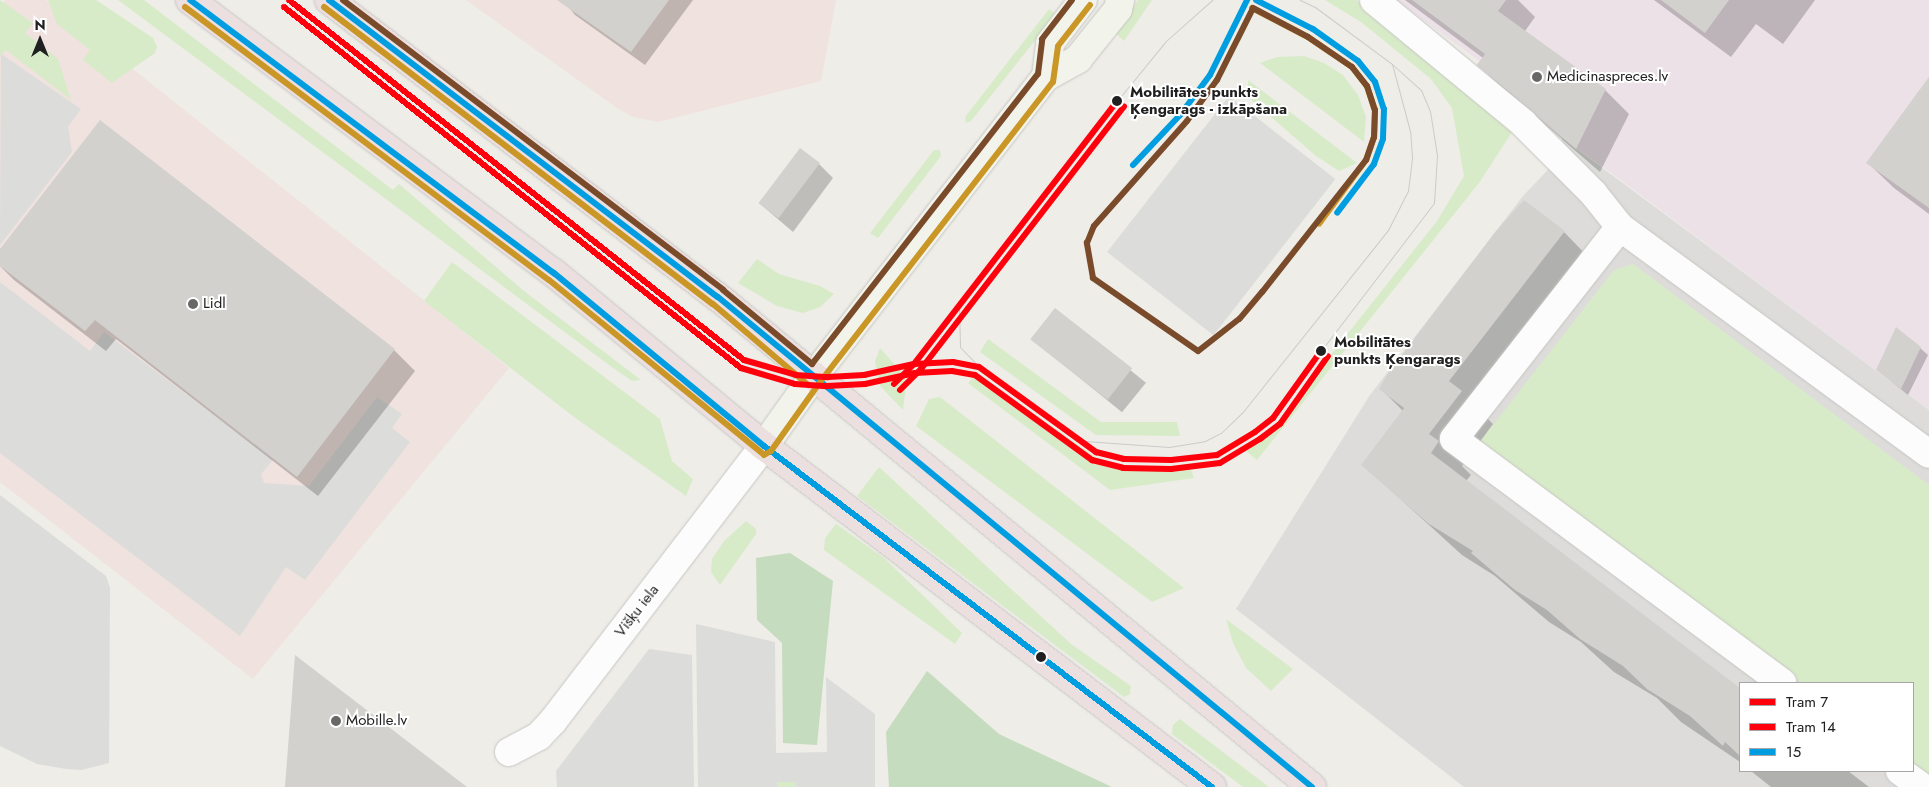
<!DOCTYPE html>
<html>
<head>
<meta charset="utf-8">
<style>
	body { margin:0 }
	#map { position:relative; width:1929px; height:787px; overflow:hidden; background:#eeede8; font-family:Jost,sans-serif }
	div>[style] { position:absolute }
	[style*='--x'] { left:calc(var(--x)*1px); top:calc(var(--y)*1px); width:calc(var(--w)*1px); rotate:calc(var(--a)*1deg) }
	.residential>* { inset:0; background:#dddcda }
	.commercial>* { inset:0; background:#f0e2de }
	.industrial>* { inset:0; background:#ebe1e6 }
	.religious>* { inset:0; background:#dcdcda; transform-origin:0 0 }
	.grass>* { inset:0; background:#d8ebc8; transform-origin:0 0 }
	.forest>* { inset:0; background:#c6dcbe }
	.shadow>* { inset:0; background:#0003; transform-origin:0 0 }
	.building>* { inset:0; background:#d2d1ce; transform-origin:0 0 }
	.roads { filter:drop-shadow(0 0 1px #c7c6c4) drop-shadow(0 0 1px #c7c6c4) }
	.street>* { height:28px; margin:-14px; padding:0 14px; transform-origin:14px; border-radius:14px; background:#fcfcfc }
	.secondary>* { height:28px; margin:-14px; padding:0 14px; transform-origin:14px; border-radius:14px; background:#f2f4eb }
	.highway>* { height:28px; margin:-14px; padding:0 14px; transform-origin:14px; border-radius:14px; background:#ebdfe0 }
	.tram>* { height:1px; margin:-0.5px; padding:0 0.5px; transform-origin:0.5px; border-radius:0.5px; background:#cbcbca }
	.bus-1>* { height:6px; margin:-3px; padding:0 3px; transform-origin:3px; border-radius:3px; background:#009de0 }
	.bus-2>* { height:6px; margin:-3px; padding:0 3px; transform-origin:3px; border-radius:3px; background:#ca9626 }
	.bus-3>* { height:6px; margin:-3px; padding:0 3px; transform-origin:3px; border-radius:3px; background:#7a4b2a }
	.tram-1>* { height:6px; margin:-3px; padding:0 3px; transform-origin:3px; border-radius:3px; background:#ff000c }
	.tram-2>* { height:6px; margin:-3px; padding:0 3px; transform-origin:3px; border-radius:3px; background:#ff000c }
	.dots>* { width:14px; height:14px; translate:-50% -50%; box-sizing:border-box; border:2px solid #fff; border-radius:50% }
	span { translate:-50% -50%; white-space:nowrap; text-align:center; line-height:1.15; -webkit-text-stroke:4px #fff; paint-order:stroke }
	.poi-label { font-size:15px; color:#202020 }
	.left { translate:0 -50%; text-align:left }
	.stop-label { font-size:15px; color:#202020; font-weight:700 }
	.street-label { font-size:15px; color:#202020 }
	.legend { position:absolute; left:1739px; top:682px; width:175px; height:90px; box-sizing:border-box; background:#fff; border:1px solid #a6a6a6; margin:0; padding:6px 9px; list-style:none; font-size:15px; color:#202020 }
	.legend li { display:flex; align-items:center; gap:10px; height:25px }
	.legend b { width:25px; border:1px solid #a6a6a6 }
	.north { position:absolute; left:15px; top:15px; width:50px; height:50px; -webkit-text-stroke:4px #fff; paint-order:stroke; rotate:0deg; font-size:14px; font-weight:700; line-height:20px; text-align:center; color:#202020 }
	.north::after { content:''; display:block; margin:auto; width:18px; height:22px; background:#202020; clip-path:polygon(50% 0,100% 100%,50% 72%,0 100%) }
</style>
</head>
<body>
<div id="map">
	<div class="residential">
		<div style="clip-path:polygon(evenodd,1562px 138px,1929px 410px,1929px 787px,1464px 787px,1236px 609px,1370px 395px,1523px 196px,1562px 155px,1562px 138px,1740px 683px,1913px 683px,1913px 771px,1740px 771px,1740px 683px)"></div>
	</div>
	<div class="commercial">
		<div style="clip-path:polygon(5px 0,46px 0,509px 368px,253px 679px,0 482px,0 9px)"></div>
		<div style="clip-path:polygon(466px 0,836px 0,821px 81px,658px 122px,633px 117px,617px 108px)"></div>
	</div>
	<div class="industrial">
		<div style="clip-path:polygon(1396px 0,1929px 0,1929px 410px,1473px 70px,1479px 61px)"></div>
	</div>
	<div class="religious">
		<div style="clip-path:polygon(1px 54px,81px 109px,68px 127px,72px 152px,0 245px)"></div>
		<div style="left:1229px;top:96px;width:135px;height:198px;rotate:38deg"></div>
		<div style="clip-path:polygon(0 282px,90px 351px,104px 332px,273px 460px,261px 474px,264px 483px,309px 486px,377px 397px,402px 414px,392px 428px,410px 442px,305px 580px,286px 567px,240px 636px,0 453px)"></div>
		<div style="clip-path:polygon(0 495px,106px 576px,110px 588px,109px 763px,81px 770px,66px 769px,37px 764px,0 746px)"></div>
		<div style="clip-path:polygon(696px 624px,775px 642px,776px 753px,827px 752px,826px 677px,875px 714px,875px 787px,698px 787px)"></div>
		<div style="clip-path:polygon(649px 649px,692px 655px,694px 787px,557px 787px,556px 771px)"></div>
	</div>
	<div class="grass">
		<div style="clip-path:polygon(0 0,33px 23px,25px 33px,58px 59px,71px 100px,6px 50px,0 56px)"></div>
		<div style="clip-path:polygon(48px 0,96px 0,153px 38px,157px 47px,155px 53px,112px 83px,83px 60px,90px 50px,57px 24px)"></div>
		<div style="clip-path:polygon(118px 0,144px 0,393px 190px,399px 184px,524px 291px,641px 380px,632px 381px,609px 365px)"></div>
		<div style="clip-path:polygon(1138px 0,1152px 0,1124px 41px,1115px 33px)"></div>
		<div style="clip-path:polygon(1325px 0,1356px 0,1373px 11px,1516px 126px,1479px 183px,1257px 460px,1246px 451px,1265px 438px,1437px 221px,1464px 176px,1452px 108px,1431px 79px,1361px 22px)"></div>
		<div style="clip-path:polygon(1049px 9px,1056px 14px,971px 121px,966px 123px,965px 117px)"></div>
		<div style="clip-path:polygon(1304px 56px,1324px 63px,1343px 75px,1358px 95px,1366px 117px,1364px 142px,1260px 63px,1277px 57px)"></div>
		<div style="clip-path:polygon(1248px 80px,1357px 163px,1339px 171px,1316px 156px,1248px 97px)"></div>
		<div style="clip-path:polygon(934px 150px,940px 150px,941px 156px,878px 238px,870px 233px)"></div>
		<div style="clip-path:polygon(757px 259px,779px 274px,820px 286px,834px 294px,820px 307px,803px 313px,777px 306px,738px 283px)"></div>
		<div style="clip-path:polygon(452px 262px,660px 419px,672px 461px,693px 479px,686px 496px,574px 417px,424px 301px)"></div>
		<div style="clip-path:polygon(1633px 264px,1929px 485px,1929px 779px,1913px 766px,1913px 683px,1801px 683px,1479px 443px,1614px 270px)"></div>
		<div style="clip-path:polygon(988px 339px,1101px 422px,1177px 422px,1180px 436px,1096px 435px,980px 352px)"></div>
		<div style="clip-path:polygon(880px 348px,904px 375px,906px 385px,903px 410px,880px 386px,875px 361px)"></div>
		<div style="clip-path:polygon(976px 374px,1107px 465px,1190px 467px,1194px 478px,1110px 490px,968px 383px)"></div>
		<div style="clip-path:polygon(940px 397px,1184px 588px,1152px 602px,916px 426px,929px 399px)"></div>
		<div style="clip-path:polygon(879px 467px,1071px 644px,1131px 686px,1130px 694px,1124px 697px,857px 496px)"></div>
		<div style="clip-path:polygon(746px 521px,756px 529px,756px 534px,720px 585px,711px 572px,712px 559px,724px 541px)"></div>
		<div style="clip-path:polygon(836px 524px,884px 558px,962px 633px,955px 644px,824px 550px,825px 538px)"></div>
		<div style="clip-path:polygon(1226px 619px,1293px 669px,1271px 691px,1246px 668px,1233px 643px)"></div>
		<div style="clip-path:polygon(1180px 719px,1194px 730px,1269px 787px,1243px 787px,1172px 734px,1173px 725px)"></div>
		<div style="left:777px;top:782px;width:19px;height:5px"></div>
	</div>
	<div class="forest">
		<div style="clip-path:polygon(790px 553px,833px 581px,817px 745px,783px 743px,782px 643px,757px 620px,756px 558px)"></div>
		<div style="clip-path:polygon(927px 671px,999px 734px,1112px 787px,889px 787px,886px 732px)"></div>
	</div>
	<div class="shadow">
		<div style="clip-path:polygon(563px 0,693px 0,645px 65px,575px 15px)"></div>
		<div style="clip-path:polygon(1405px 0,1518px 0,1535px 17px,1525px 31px,1605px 90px,1629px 114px,1600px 172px,1502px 88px,1478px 64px,1483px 58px)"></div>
		<div style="clip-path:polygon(1654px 0,1815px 0,1783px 44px,1756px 24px,1731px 57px)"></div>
		<div style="clip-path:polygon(1929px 79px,1929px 214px,1894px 188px,1868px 163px)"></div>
		<div style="clip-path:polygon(819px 164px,833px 178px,793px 232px,759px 203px)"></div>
		<div style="clip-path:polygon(1564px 232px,1596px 265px,1482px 413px,1493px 424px,1462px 466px,1471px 475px,1466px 481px,1740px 689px,1740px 762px,1681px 722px,1657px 698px,1614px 672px,1581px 642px,1549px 622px,1495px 576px,1462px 555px,1363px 465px,1403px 411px,1381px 389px)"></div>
		<div style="clip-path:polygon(0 251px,394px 350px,415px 371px,318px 496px,116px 339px,106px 351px,14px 280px,0 266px)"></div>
		<div style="left:1055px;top:309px;width:117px;height:38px;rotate:39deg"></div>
		<div style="clip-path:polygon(1920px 348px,1928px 355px,1908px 395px,1877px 370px)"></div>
		<div style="clip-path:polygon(1751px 771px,1848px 771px,1869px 787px,1771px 787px)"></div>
	</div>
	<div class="building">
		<div style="clip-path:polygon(557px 0,669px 0,631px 52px)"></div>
		<div style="clip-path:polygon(1412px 0,1506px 0,1498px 11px,1606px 89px,1576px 149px,1477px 65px,1485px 54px)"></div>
		<div style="clip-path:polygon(1661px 0,1729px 0,1705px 33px)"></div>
		<div style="clip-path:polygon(1929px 77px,1929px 208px,1866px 163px)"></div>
		<div style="clip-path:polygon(100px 120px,395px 349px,297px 477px,95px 320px,85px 331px,0 266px,0 249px)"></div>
		<div style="left:800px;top:148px;width:25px;height:69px;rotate:37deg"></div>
		<div style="clip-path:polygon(1524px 200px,1565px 231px,1449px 381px,1462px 391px,1429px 434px,1439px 441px,1431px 453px,1740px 688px,1740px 756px,1725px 742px,1723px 746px,1690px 716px,1647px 689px,1623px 666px,1580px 639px,1547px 610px,1515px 590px,1471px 553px,1473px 551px,1429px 524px,1361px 465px,1404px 408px,1379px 389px,1387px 375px,1496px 231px)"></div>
		<div style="left:1055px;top:308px;width:98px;height:40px;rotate:38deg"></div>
		<div style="clip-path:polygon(1896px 327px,1921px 347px,1901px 389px,1876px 370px)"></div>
		<div style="clip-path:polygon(295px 655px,467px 787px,285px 787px)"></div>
	</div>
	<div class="roads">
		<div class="street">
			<div style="--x:1374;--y:0;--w:193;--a:39.5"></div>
			<div style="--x:1523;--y:123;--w:99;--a:45"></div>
			<div style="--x:1593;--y:193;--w:43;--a:51.5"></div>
			<div style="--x:1620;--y:227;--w:383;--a:36.3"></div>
			<div style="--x:1620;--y:227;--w:269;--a:128.1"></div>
			<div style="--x:1454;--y:439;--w:409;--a:36.6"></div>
			<div style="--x:509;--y:752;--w:34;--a:-28"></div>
			<div style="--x:539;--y:736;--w:21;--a:-47"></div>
			<div style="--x:553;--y:721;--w:347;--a:-52.5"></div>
			<div style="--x:1900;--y:771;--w:27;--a:36"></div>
		</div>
		<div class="secondary">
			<div style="--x:1046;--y:77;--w:34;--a:-83"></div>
			<div style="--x:1050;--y:43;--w:54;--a:-52.5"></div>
			<div style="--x:764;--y:446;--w:85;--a:-54.6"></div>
			<div style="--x:813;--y:377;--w:380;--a:-52.2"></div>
			<div style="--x:1046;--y:77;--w:37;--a:-29"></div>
			<div style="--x:1078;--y:59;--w:64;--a:-51.3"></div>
			<div style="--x:1118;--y:9;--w:9;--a:-77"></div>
		</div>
		<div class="highway">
			<div style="--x:190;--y:0;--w:455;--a:36.9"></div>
			<div style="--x:554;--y:273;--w:272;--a:39.5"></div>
			<div style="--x:764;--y:446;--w:563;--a:37.28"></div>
			<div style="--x:329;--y:0;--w:489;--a:37.4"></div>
			<div style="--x:718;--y:297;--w:770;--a:39.52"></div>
		</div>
	</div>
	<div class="tram">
		<div style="--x:1300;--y:0;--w:17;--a:25"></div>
		<div style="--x:1315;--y:7;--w:96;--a:36.5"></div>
		<div style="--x:1392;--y:64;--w:39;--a:42"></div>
		<div style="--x:1421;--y:90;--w:23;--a:67"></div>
		<div style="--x:1430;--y:111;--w:45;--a:81"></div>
		<div style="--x:1437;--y:155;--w:48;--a:93.6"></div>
		<div style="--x:1434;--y:203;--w:186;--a:127.4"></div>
		<div style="--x:1117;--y:101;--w:77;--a:-50.8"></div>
		<div style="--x:1166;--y:41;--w:62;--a:-41.7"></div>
		<div style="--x:959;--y:305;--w:42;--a:88.6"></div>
		<div style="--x:960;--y:347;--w:28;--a:46"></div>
		<div style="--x:1070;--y:435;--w:16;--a:22"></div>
		<div style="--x:1085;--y:441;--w:84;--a:4.1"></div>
		<div style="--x:1169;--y:447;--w:36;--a:-9"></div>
		<div style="--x:1205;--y:441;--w:18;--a:-27"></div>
		<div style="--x:1221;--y:433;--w:29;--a:-44"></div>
		<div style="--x:1242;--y:413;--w:234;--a:-51.4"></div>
		<div style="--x:1388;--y:230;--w:44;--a:-62.9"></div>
		<div style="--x:1408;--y:191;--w:34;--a:-83"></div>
		<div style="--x:1412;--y:157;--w:26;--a:-94"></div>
		<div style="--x:1410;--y:131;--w:69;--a:-105"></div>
	</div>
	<div class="bus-1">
		<div style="--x:190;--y:0;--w:455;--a:36.9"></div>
		<div style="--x:554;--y:273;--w:272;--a:39.5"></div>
		<div style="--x:764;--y:446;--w:563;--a:37.28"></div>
		<div style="--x:329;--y:0;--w:489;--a:37.4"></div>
		<div style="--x:718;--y:297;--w:770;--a:39.52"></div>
		<div style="--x:1256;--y:0;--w:64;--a:27"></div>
		<div style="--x:1313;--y:29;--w:55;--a:35.4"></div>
		<div style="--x:1358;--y:61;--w:27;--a:51"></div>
		<div style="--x:1375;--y:82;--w:28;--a:72"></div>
		<div style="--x:1384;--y:109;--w:30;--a:92"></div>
		<div style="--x:1383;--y:139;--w:27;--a:110"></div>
		<div style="--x:1374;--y:164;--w:61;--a:127.1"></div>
		<div style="--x:1133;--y:165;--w:69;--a:-46.8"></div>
		<div style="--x:1180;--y:115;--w:50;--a:-53.1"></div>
		<div style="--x:1210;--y:75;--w:84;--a:-63.7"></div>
	</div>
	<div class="bus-2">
		<div style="--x:185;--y:7;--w:455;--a:36.9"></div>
		<div style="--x:549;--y:280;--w:277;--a:39.1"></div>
		<div style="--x:764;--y:455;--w:8;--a:-30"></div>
		<div style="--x:771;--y:451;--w:85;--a:-54.6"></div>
		<div style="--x:820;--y:382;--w:380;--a:-52.2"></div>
		<div style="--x:1053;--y:82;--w:36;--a:-82"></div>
		<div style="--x:1058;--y:46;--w:52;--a:-52"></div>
		<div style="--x:324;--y:7;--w:489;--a:37.4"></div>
		<div style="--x:713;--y:304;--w:123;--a:40.4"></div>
		<div style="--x:1252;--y:8;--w:63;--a:27.4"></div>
		<div style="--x:1308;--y:37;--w:53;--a:34.3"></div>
		<div style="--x:1352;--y:67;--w:24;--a:52"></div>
		<div style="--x:1367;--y:86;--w:25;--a:72"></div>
		<div style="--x:1375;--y:110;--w:27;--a:92"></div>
		<div style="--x:1374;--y:137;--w:24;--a:109"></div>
		<div style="--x:1366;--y:160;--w:79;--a:126.3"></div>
	</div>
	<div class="bus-3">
		<div style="--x:343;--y:0;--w:478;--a:37.3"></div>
		<div style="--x:723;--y:290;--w:116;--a:39.7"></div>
		<div style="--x:812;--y:364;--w:368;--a:-52.1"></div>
		<div style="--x:1038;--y:74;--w:35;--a:-83"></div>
		<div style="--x:1042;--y:39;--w:49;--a:-52.4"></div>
		<div style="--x:1253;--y:8;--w:62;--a:27.8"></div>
		<div style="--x:1308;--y:37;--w:53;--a:34.3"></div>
		<div style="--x:1352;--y:67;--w:24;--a:52"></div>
		<div style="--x:1367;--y:86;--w:25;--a:72"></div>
		<div style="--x:1375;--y:110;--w:27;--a:92"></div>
		<div style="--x:1374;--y:137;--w:24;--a:109"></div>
		<div style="--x:1366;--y:160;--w:168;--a:128.2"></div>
		<div style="--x:1262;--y:292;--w:35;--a:130"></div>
		<div style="--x:1239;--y:319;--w:52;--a:142"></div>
		<div style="--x:1198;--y:351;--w:128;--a:-145.2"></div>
		<div style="--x:1093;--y:278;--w:36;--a:-100"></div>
		<div style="--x:1087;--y:243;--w:18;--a:-68"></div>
		<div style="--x:1094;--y:226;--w:140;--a:-48.5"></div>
		<div style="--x:1187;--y:121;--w:51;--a:-53.8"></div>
		<div style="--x:1217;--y:80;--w:80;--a:-63.4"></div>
	</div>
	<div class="tram-1">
		<div style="--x:289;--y:0;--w:580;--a:38.35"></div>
		<div style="--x:744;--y:360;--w:54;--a:16.1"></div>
		<div style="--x:796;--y:375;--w:32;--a:4"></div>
		<div style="--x:828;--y:377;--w:36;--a:-3"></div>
		<div style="--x:864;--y:375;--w:51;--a:-12.4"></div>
		<div style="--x:914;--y:364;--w:39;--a:-3"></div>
		<div style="--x:953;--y:362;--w:26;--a:11"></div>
		<div style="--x:979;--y:367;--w:145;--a:36"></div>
		<div style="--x:1096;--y:452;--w:29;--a:14"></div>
		<div style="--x:1124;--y:459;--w:47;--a:1.2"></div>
		<div style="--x:1171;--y:460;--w:46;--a:-6.2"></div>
		<div style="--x:1217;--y:455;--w:44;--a:-31.2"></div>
		<div style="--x:1255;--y:432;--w:23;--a:-38"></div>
		<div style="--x:1273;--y:418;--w:82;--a:-54.4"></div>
		<div style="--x:894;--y:384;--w:28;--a:-45"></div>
		<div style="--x:914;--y:364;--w:332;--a:-52.3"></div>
	</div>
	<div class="tram-2">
		<div style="--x:284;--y:7;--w:582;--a:38.31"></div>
		<div style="--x:741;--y:368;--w:56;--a:16.5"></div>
		<div style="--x:795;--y:384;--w:32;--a:4"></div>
		<div style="--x:827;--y:386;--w:38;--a:-3"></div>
		<div style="--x:865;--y:384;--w:51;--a:-12.4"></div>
		<div style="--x:915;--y:373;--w:37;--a:-3"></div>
		<div style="--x:952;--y:371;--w:23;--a:10"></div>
		<div style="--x:975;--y:375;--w:145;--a:36"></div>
		<div style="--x:1092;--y:460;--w:32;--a:14"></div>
		<div style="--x:1123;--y:468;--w:48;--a:1.2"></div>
		<div style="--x:1171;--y:469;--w:49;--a:-7"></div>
		<div style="--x:1220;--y:463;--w:47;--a:-31"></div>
		<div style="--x:1260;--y:439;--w:25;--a:-37"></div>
		<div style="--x:1280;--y:424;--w:83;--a:-54.8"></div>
		<div style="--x:900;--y:390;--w:30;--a:-45"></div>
		<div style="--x:921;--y:369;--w:332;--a:-52.3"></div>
	</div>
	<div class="dots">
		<div style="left:1537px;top:77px;background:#686866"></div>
		<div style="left:1117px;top:101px;background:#202020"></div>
		<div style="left:193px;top:304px;background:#686866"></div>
		<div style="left:1321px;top:351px;background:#202020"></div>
		<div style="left:1041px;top:657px;background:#202020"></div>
		<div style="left:336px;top:721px;background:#686866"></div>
	</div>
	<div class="poi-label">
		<span class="left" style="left:1547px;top:77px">Medicinaspreces.lv</span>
		<span class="left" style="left:203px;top:304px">Lidl</span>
		<span class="left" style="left:346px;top:721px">Mobille.lv</span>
	</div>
	<div class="stop-label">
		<span class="left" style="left:1130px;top:101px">Mobilitātes punkts<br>Ķengarags - izkāpšana</span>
		<span class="left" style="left:1334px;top:351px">Mobilitātes<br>punkts Ķengarags</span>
	</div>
	<div class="street-label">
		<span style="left:637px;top:611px;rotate:-52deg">Višķu iela</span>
	</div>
	<ul class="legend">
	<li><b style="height:6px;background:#ff000c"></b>Tram 7</li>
	<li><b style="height:6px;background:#ff000c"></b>Tram 14</li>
	<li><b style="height:6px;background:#009de0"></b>15</li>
	</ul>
	<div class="north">N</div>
</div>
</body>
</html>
